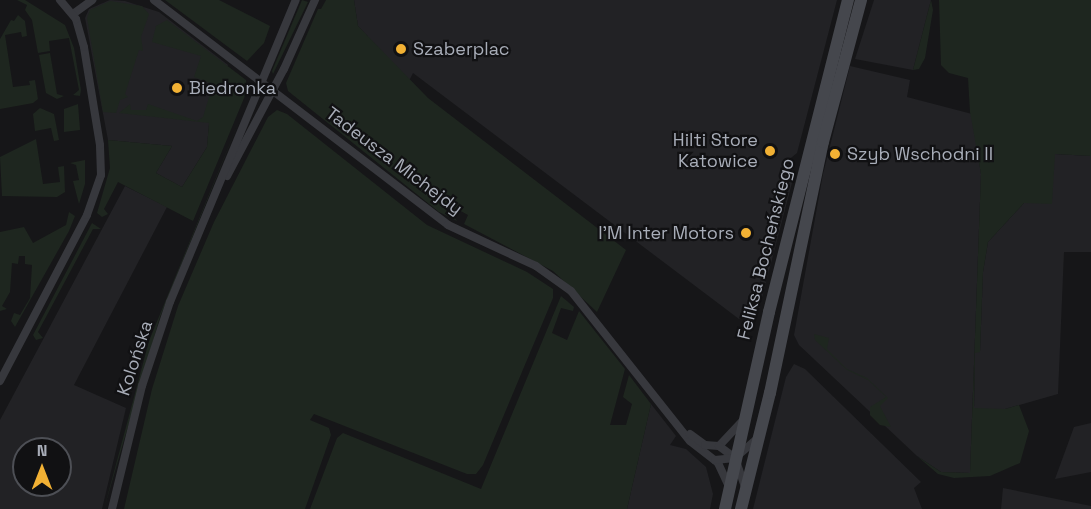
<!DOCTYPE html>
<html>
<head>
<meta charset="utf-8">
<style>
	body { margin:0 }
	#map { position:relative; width:1091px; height:509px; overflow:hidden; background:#161618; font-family:"Space Grotesk",sans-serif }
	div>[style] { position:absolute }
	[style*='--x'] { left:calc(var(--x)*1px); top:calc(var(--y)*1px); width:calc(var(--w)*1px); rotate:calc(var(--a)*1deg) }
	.built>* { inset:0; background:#222225 }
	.green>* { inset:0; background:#1e261f }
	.street>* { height:8px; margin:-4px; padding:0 4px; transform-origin:4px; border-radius:4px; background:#37383d }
	.secondary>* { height:12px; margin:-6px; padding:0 6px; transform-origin:6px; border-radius:6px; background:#45474d }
	.dots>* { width:16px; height:16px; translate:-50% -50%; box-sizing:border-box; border:3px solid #111113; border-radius:50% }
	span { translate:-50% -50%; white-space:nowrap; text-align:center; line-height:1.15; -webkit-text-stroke:4.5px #111113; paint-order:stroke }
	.poi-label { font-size:18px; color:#a8adb8 }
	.left { translate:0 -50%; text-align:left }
	.right { translate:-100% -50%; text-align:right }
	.street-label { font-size:18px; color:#a8adb8 }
	.north { position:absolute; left:12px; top:437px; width:60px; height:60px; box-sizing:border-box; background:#111113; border:2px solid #4d4f55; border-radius:50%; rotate:0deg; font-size:16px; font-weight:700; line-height:24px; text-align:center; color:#a8adb8 }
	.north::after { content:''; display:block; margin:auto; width:21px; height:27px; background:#f2b134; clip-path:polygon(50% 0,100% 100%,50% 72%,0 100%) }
</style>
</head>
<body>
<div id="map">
	<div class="built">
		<div style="clip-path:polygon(110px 0,125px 1px,159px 12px,228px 65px,209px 124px,207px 147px,182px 187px,156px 173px,172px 146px,108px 140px,85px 18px,89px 9px)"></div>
		<div style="clip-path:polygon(354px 0,837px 0,797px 153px,782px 165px,784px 169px,793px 169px,793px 179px,758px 313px,739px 319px,413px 73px,409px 81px,358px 26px)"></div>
		<div style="clip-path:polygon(874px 0,931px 0,913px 70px,855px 59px)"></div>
		<div style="clip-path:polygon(850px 66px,910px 80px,907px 97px,972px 114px,981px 174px,970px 473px,941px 472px,917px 456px,799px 345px,794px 335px,823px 174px)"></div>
		<div style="clip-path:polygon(1054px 154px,1091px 156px,1091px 252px,1064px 252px,1058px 394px,1005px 409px,974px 409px,975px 352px,980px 352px,983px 272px,988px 242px,1024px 203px)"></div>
		<div style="clip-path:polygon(evenodd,125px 186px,167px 207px,74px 385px,126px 408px,102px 509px,0 509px,0 420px,125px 186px,24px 449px,60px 449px,60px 485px,24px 485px,24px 449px)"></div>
		<div style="clip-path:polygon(794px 364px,805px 369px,921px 482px,914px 488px,922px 509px,753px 509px,786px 377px)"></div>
		<div style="clip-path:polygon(651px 404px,676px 436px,670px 445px,686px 449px,706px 467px,713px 494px,710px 509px,627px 509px)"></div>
		<div style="clip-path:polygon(1091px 423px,1091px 472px,1055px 479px,1074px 427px)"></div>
		<div style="clip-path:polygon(1003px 488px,1091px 506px,1091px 509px,1001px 509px)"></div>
	</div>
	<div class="green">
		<div style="clip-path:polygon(17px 0,25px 0,65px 25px,74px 48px,81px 90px,80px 96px,73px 95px,79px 90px,69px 38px,49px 41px,50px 51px,38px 53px,32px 20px,25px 10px,27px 5px)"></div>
		<div style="clip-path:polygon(165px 0,219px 0,270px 26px,264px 43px,247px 61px)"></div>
		<div style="clip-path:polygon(302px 0,308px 2px,273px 74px,272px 71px)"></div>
		<div style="clip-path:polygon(326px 0,354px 0,358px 26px,428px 98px,626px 250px,597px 312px,553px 271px,464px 224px,468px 215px,457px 209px,453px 215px,457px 221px,439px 212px,288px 91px,286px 83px,318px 9px,321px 9px)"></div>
		<div style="clip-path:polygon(931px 0,933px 10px,925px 58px,919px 69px,913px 70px)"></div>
		<div style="clip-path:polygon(939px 0,1091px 0,1091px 156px,1055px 154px,1052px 204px,1024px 203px,988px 242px,983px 272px,980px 352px,975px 353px,974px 408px,1005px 409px,1019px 405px,1029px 431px,1020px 463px,990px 476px,954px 478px,938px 474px,917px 456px,941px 472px,970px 473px,981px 174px,970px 112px,968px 78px,949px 73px,941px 65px)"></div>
		<div style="clip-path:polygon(110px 1px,142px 6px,149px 14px,141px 37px,143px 51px,139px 50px,125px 94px,128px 97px,120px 100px,116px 113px,103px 112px,87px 18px,90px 10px)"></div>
		<div style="clip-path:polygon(18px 15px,25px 21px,27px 36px,22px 37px,21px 32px,5px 35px,13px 87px,30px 85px,29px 81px,35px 80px,38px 99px,33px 103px,0 109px,0 39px,11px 20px,14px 21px)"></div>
		<div style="clip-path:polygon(167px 20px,246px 80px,247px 91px,193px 221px,118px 182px,104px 209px,108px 214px,102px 217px,97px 213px,110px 168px,108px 140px,172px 146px,156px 173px,182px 187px,207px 147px,209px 123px,119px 113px,130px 104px,131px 110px,146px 110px,148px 104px,197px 121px,203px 117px,213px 84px,194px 77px,201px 56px,152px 42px,156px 26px)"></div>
		<div style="clip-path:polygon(50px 53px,57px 94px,64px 96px,57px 99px,46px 93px,39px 55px)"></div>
		<div style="clip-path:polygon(78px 104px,80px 130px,64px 132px,64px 109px)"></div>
		<div style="clip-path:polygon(246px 104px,160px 317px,104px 509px,149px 341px)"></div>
		<div style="clip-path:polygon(40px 108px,54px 114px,59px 140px,54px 141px,51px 128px,35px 131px,33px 114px)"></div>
		<div style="clip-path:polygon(277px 110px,287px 114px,427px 225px,527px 272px,553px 289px,553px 298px,483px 465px,476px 474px,467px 474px,314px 414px,310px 420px,329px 428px,331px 435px,305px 509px,124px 509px,152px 389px,178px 306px,214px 222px,268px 117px)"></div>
		<div style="clip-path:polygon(36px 139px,43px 184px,60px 182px,58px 167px,64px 166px,65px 192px,57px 197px,2px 196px,0 157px)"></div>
		<div style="clip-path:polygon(85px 160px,85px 184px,79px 204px,73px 181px,79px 180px,76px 165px,70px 163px)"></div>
		<div style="clip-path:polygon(69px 212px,75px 216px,69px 231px,15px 327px,11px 321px,14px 313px,20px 315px,30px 298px,32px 265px,25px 264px,25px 256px,19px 256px,18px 264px,12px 263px,10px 292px,2px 306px,7px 309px,0 311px,0 232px,24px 227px,33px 243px,66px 225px)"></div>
		<div style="clip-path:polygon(92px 223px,101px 229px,93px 229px,38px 332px,43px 338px,36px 340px,33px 335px)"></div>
		<div style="clip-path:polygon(561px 296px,574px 307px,573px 311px,561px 308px,552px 333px,567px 340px,579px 311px,625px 369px,610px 425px,626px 425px,632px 404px,623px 397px,629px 375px,651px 404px,627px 509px,310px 509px,337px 438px,343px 433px,481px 489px)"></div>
		<div style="clip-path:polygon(814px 334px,829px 338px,827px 349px,847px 369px,867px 378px,888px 398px,880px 406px,891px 427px,880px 425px,870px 415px,870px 407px,886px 397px,868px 380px,847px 370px,815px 340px)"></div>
	</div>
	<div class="street">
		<div style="--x:154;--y:0;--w:370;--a:37.4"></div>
		<div style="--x:448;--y:225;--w:97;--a:25"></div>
		<div style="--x:536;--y:266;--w:43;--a:35.5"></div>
		<div style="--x:571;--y:291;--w:191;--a:51.6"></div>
		<div style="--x:690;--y:441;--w:36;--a:38"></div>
		<div style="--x:718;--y:463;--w:26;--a:65"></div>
		<div style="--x:73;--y:14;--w:24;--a:-36"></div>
		<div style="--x:227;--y:176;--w:121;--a:-62"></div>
		<div style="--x:284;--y:69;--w:76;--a:-65.8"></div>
		<div style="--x:0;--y:381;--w:187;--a:-62.3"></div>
		<div style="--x:87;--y:215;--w:42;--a:-70.7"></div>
		<div style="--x:101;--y:175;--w:30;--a:-92"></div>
		<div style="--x:100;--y:145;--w:99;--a:-99.3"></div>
		<div style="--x:84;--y:47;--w:29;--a:-106"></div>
		<div style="--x:76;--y:19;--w:25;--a:-130"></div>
		<div style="--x:690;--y:434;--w:19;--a:36"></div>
		<div style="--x:705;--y:445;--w:14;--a:4"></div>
		<div style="--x:719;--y:446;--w:34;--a:-47"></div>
		<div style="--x:719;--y:446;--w:20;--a:37"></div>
		<div style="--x:735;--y:458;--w:31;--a:71"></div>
		<div style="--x:715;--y:460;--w:20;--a:-6"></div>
		<div style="--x:735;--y:458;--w:30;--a:-41"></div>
		<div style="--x:112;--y:509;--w:127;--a:-76.3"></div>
		<div style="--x:142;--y:386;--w:89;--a:-71.6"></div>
		<div style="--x:170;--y:302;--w:327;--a:-67.4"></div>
	</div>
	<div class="secondary">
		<div style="--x:725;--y:509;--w:202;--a:-77.4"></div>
		<div style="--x:769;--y:312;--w:322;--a:-75.8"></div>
		<div style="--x:741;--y:509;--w:120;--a:-76"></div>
		<div style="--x:770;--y:393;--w:257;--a:-78.1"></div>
		<div style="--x:823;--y:142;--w:147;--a:-75"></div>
	</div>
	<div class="dots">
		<div style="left:401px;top:49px;background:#f2b134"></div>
		<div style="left:177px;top:88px;background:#f2b134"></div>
		<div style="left:770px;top:151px;background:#f2b134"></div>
		<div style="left:835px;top:154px;background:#f2b134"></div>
		<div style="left:746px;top:233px;background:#f2b134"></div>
	</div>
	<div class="poi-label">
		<span class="left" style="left:413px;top:49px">Szaberplac</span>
		<span class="left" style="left:189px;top:88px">Biedronka</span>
		<span class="right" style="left:758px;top:151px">Hilti Store<br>Katowice</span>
		<span class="left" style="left:847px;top:154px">Szyb Wschodni II</span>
		<span class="right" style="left:734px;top:233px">I'M Inter Motors</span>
	</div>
	<div class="street-label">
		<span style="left:394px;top:161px;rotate:37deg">Tadeusza Michejdy</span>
		<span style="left:766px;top:249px;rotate:-76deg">Feliksa Bocheńskiego</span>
		<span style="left:135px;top:358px;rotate:-72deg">Kolońska</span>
	</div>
	<div class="north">N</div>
</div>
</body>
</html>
